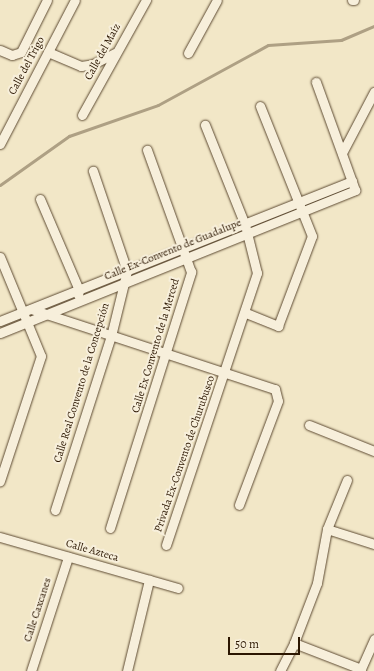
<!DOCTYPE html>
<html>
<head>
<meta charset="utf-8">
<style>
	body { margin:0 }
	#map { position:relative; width:374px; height:671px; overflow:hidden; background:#f2e7c7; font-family:Alegreya,serif }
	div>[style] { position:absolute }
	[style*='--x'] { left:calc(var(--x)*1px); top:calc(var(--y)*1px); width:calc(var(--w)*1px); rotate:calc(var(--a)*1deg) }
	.stream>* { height:3px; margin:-1.5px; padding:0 1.5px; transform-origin:1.5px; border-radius:1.5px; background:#aea084 }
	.roads { filter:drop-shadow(0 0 1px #5d4a32) drop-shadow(0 0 1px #5d4a32) }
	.minor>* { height:9px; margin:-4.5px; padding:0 4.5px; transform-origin:4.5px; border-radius:4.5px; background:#f7efdb }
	span { translate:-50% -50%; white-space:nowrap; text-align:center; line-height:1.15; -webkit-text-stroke:4px #f7efdb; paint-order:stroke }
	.street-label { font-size:11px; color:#2b1601 }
	.scale { position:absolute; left:228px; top:637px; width:72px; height:18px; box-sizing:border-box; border:2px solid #2b1601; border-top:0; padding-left:5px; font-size:12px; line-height:14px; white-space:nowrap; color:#2b1601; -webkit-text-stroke:3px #f7efdb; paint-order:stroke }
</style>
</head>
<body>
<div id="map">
	<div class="stream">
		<div style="--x:0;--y:185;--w:85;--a:-35.4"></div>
		<div style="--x:69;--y:136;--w:94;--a:-19.2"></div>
		<div style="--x:158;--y:105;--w:125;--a:-28.6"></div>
		<div style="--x:268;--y:45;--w:73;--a:-3.9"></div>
		<div style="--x:341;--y:40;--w:36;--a:-23"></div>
	</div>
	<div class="roads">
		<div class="minor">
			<div style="--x:352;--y:0;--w:2;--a:0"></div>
			<div style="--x:0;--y:50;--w:13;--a:23"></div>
			<div style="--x:12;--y:55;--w:9;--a:-18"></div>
			<div style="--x:21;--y:52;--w:58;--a:-63.4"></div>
			<div style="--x:48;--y:52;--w:36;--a:23"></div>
			<div style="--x:81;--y:66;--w:12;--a:-9"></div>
			<div style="--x:93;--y:64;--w:25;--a:-27"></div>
			<div style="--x:188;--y:53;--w:60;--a:-61.3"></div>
			<div style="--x:82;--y:115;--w:132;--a:-60.9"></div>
			<div style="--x:0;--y:144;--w:162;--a:-62.5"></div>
			<div style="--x:342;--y:153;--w:69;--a:-62.3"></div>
			<div style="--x:40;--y:199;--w:99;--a:66.8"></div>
			<div style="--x:79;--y:290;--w:5;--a:101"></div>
			<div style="--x:0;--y:257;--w:107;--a:67.5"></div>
			<div style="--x:41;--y:356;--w:132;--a:108.2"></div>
			<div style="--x:31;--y:309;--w:257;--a:18.2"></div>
			<div style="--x:275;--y:389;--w:12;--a:76"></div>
			<div style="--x:278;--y:401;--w:111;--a:110.6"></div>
			<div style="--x:246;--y:313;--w:35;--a:22"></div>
			<div style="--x:278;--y:326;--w:96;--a:-69.3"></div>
			<div style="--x:312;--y:236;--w:140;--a:-111.8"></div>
			<div style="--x:0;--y:321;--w:379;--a:-21.7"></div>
			<div style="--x:0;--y:333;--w:383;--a:-21.9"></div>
			<div style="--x:355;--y:190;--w:115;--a:-109.9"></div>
			<div style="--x:309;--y:425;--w:70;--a:21.8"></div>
			<div style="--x:347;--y:480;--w:53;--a:112.2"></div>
			<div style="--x:327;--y:529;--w:49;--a:17.7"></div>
			<div style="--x:55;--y:510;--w:183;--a:-72.2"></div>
			<div style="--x:111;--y:336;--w:67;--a:-76.2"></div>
			<div style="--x:127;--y:271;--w:106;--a:-108.8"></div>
			<div style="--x:110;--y:528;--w:269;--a:-72.4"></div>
			<div style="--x:191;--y:272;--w:130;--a:-109.8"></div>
			<div style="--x:0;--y:537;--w:185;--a:16"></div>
			<div style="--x:166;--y:545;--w:287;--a:-71.5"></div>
			<div style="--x:257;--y:273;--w:49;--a:-104"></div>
			<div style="--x:245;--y:225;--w:108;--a:-111.8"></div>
			<div style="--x:294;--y:643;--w:64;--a:-69"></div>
			<div style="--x:317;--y:583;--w:55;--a:-79.5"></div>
			<div style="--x:31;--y:671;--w:120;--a:-72"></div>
			<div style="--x:127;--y:671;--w:94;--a:-76.4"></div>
			<div style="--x:280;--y:671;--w:31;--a:-63"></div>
			<div style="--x:294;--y:643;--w:72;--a:21.2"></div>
			<div style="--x:360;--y:671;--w:35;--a:-66"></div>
		</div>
	</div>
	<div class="street-label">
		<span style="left:103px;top:52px;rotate:-61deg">Calle del Maíz</span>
		<span style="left:27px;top:66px;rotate:-62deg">Calle del Trigo</span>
		<span style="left:173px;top:250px;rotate:-22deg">Calle Ex-Convento de Guadalupe</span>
		<span style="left:156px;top:346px;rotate:-73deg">Calle Ex Convento de la Merced</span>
		<span style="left:82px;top:383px;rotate:-73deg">Calle Real Convento de la Concepción</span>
		<span style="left:185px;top:454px;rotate:-71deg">Privada Ex-Convento de Churubusco</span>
		<span style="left:92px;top:551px;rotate:16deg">Calle Azteca</span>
		<span style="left:38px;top:610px;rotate:-72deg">Calle Caxcanes</span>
	</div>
	<div class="scale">50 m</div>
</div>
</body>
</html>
